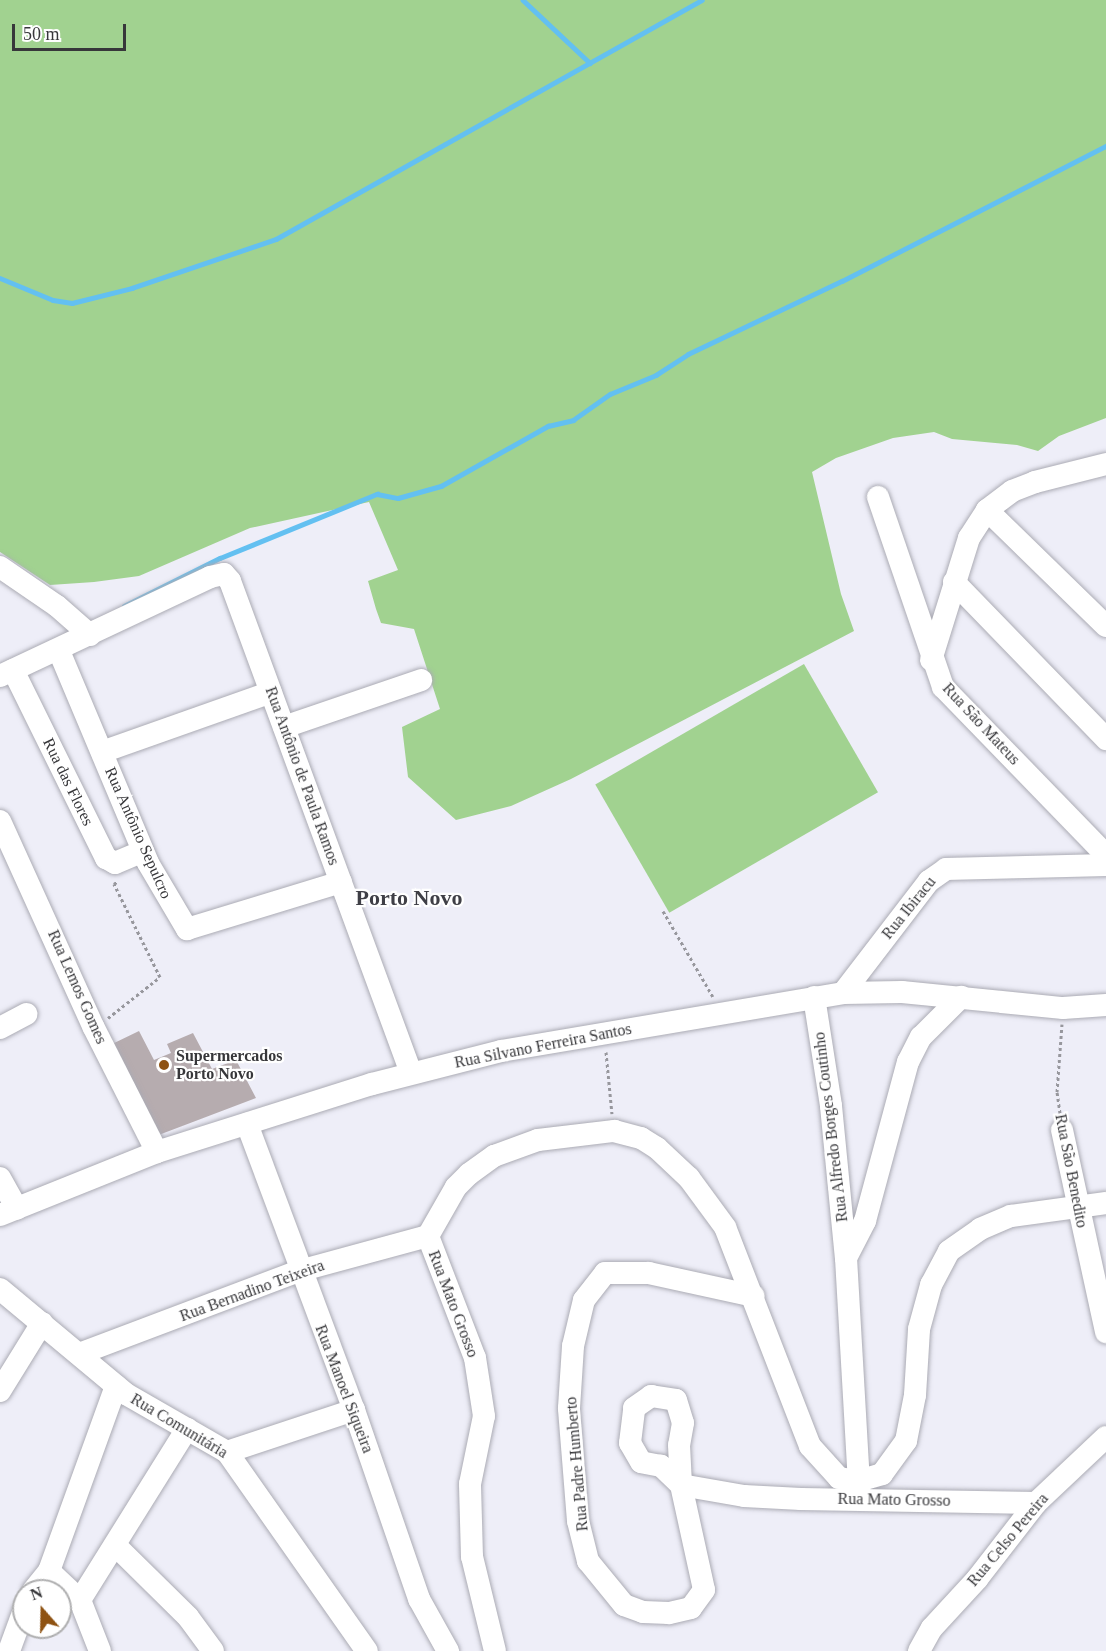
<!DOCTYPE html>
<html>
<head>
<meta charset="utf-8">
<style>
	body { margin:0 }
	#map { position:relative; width:1106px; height:1651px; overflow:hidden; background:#eeeef8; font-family:Georgia,serif }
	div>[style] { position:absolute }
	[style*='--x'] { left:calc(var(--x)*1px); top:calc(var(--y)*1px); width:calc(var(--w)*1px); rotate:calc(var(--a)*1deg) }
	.green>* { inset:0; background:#a1d290; transform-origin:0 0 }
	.stream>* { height:4.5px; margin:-2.25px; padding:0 2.25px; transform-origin:2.25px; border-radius:2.25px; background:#63c0f1 }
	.building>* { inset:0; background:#b6acaf }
	.path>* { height:3px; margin-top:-1.5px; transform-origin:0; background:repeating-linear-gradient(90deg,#97979d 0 3px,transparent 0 6px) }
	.roads { filter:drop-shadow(0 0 2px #ababb4) drop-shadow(0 0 2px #ababb4) }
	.minor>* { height:22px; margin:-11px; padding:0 11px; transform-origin:11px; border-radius:11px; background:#fff }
	.dots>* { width:16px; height:16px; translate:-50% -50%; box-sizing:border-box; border:3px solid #fff; border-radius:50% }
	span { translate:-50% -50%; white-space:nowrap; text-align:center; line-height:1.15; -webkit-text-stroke:4.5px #fff; paint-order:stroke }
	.street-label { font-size:16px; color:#37373a }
	.poi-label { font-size:16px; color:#37373a; font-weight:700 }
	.left { translate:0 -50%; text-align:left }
	.district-label { font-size:22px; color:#3f3f46; font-weight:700 }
	.north { position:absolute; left:12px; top:1579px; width:60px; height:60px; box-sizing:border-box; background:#fff; border:2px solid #afafb0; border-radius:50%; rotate:340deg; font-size:16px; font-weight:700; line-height:24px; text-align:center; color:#37373a }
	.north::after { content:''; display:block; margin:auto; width:21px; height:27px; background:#8e5212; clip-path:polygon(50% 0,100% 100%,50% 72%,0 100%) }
	.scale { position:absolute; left:12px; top:24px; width:114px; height:27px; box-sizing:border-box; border:3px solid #37373a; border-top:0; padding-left:8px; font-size:18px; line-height:21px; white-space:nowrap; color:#37373a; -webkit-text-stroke:4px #fff; paint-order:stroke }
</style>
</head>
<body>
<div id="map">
	<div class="green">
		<div style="clip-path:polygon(0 0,1106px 0,1106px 418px,1059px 436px,1038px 451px,1017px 445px,952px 439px,934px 432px,893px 438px,836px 458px,812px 472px,841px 594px,854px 631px,571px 779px,511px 806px,456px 820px,408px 777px,402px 727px,440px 709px,414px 629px,381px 623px,376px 609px,368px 581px,398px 570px,369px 502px,250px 528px,139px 576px,94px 582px,50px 585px,0 552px)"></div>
		<div style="left:804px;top:664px;width:148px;height:241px;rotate:60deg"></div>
	</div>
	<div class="stream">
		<div style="--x:523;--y:0;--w:92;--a:43.2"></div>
		<div style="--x:0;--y:278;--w:57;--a:22.5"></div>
		<div style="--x:53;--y:300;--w:19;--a:9"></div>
		<div style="--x:72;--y:303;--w:62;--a:-14"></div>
		<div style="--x:132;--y:288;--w:152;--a:-18.8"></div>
		<div style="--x:276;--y:239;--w:488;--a:-29.3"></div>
		<div style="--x:124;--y:606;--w:107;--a:-26.6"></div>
		<div style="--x:220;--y:558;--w:170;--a:-22.2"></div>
		<div style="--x:377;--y:494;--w:21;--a:11"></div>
		<div style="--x:398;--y:498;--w:45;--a:-15.6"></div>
		<div style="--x:441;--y:486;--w:123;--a:-29.3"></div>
		<div style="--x:548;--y:426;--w:26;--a:-13"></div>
		<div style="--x:573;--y:420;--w:45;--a:-35.1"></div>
		<div style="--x:610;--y:394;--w:50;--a:-22.4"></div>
		<div style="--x:656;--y:375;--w:38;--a:-33"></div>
		<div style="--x:688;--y:354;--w:170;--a:-25.4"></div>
		<div style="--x:842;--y:281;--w:297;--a:-27.1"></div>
	</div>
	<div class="building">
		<div style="clip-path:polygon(139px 1031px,154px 1060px,171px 1053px,167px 1044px,193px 1033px,212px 1069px,236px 1060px,256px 1098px,156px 1136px,108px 1046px)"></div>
	</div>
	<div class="path">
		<div style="--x:663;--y:911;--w:99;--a:59.8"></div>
		<div style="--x:108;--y:1018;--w:66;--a:-38.3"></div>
		<div style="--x:160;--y:977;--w:104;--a:-116.3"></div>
		<div style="--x:114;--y:884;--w:5;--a:-37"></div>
		<div style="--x:606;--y:1052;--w:62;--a:84.5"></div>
		<div style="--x:1060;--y:1113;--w:21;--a:-98"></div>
		<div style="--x:1057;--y:1092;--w:68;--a:-85.8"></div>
	</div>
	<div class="roads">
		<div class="minor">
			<div style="--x:878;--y:497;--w:201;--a:71.1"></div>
			<div style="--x:943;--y:687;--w:234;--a:45.9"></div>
			<div style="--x:987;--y:510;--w:166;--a:44.3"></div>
			<div style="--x:0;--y:567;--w:69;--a:34.4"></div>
			<div style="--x:57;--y:606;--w:44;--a:41.3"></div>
			<div style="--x:954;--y:582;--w:219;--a:45.9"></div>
			<div style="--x:59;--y:651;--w:230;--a:67.2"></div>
			<div style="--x:148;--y:863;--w:77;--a:59.4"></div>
			<div style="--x:187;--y:929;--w:161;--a:-17"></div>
			<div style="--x:931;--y:660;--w:128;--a:-72.7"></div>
			<div style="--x:969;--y:538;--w:33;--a:-57"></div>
			<div style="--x:987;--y:510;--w:31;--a:-37"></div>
			<div style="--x:1012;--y:491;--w:25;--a:-21"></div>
			<div style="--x:1035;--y:482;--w:73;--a:-14.2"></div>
			<div style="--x:13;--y:670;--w:210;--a:63.7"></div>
			<div style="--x:106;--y:858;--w:10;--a:29"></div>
			<div style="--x:115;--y:863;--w:30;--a:-23"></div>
			<div style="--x:0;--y:676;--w:232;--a:-25.2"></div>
			<div style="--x:210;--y:577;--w:14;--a:-12"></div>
			<div style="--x:224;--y:574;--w:9;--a:49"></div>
			<div style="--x:230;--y:581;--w:524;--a:69.8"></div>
			<div style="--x:284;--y:727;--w:145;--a:-18.9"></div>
			<div style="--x:102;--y:752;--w:179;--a:-19.5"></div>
			<div style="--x:0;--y:821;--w:227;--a:65.6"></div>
			<div style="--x:94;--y:1028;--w:139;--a:63.1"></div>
			<div style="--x:843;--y:993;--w:141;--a:-52.5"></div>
			<div style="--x:929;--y:881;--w:21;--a:-35"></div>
			<div style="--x:946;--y:869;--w:160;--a:-1.4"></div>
			<div style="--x:814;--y:997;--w:110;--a:81.1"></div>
			<div style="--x:831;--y:1106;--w:153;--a:84.4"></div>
			<div style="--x:846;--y:1258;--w:242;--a:86.7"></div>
			<div style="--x:0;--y:1028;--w:30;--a:-28"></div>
			<div style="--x:247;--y:1124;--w:305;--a:69.5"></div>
			<div style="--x:354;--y:1410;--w:200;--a:71"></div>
			<div style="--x:419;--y:1599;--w:60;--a:60.9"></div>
			<div style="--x:1062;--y:1130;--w:207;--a:77.7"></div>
			<div style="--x:0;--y:1178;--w:35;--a:61"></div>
			<div style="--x:0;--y:1215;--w:169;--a:-21.9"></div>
			<div style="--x:157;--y:1152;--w:225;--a:-17.6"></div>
			<div style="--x:372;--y:1084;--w:133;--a:-14.3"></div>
			<div style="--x:501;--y:1051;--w:347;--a:-9.6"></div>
			<div style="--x:843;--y:993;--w:59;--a:-1"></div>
			<div style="--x:902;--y:992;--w:162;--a:5.7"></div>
			<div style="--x:1063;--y:1008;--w:43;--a:-4"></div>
			<div style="--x:846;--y:1258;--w:42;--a:-62.8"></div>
			<div style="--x:865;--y:1221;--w:165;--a:-74.9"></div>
			<div style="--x:908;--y:1062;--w:28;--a:-63"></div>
			<div style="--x:921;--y:1037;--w:57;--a:-45"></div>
			<div style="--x:0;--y:1289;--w:164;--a:39.8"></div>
			<div style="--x:126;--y:1394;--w:116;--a:29.9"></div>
			<div style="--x:227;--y:1452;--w:243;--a:54.9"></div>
			<div style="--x:79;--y:1354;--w:235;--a:-20.7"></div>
			<div style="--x:299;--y:1271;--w:134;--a:-15.2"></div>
			<div style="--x:0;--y:1391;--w:80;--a:-58.3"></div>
			<div style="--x:227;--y:1452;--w:134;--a:-18.3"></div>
			<div style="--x:681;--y:1485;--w:28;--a:-136"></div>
			<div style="--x:661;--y:1466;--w:20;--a:-169"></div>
			<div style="--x:641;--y:1462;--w:22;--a:-120"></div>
			<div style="--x:630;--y:1443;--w:35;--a:-83"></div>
			<div style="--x:634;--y:1408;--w:21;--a:-35"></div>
			<div style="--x:651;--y:1396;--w:25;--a:9"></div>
			<div style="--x:676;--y:1400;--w:24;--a:73"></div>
			<div style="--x:683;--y:1423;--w:22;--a:100"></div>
			<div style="--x:679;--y:1445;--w:40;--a:87.1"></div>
			<div style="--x:681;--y:1485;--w:107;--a:77.6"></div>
			<div style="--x:704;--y:1590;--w:22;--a:126"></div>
			<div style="--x:691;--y:1608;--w:23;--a:167"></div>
			<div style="--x:669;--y:1613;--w:26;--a:-178"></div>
			<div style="--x:643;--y:1612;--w:20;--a:-160"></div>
			<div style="--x:624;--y:1605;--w:57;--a:-129.3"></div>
			<div style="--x:588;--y:1561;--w:41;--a:-104"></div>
			<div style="--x:578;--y:1521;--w:113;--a:-94.6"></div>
			<div style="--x:569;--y:1408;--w:62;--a:-86.3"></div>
			<div style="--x:573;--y:1346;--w:47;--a:-76.6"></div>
			<div style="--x:584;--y:1300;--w:34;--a:-52"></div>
			<div style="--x:605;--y:1273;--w:44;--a:0"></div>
			<div style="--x:649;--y:1273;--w:107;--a:12.4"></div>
			<div style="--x:681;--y:1485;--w:64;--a:9.9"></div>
			<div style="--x:744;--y:1496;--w:57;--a:3"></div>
			<div style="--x:801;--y:1499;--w:235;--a:1"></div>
			<div style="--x:116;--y:1546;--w:101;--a:44.6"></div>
			<div style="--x:188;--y:1617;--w:42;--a:53.7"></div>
			<div style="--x:49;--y:1571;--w:42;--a:43.1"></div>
			<div style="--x:80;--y:1600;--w:55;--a:68.6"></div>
			<div style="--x:33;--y:1591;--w:26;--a:-51"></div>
			<div style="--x:49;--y:1571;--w:197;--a:-70.1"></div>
			<div style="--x:80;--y:1600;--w:202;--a:-58"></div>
			<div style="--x:9;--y:1651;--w:44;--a:-69.9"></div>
			<div style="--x:495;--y:1651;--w:97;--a:-103.7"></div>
			<div style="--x:472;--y:1557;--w:73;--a:-91.6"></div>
			<div style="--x:470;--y:1484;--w:69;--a:-78.4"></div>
			<div style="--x:484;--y:1416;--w:59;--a:-98.8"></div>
			<div style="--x:475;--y:1358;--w:131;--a:-111.1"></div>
			<div style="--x:428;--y:1236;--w:56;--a:-60.3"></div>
			<div style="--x:456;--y:1187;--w:18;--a:-45"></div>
			<div style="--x:469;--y:1174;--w:31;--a:-36"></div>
			<div style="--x:494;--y:1156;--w:47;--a:-20"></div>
			<div style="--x:538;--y:1140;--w:77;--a:-6.8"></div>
			<div style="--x:614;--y:1131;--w:28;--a:15"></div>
			<div style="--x:641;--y:1138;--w:19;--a:32"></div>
			<div style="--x:657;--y:1148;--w:44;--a:43.2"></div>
			<div style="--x:689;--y:1178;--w:61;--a:53.7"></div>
			<div style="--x:725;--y:1227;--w:235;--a:68.8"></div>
			<div style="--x:810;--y:1446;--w:43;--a:47.8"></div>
			<div style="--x:839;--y:1478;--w:19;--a:9"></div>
			<div style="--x:858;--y:1481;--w:25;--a:-16"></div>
			<div style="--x:882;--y:1474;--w:41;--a:-54"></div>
			<div style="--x:906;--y:1441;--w:47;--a:-78.9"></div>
			<div style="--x:915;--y:1395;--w:66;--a:-86.5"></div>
			<div style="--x:919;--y:1329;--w:46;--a:-74.7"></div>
			<div style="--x:931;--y:1285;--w:38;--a:-62"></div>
			<div style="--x:949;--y:1251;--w:38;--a:-35"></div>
			<div style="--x:980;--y:1229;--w:34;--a:-23"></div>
			<div style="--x:1011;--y:1216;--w:96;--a:-7.8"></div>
			<div style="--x:919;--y:1651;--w:26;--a:-61"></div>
			<div style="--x:932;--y:1628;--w:67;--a:-47.4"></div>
			<div style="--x:977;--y:1579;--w:96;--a:-52.2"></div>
			<div style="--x:1036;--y:1503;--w:96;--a:-43.3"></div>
		</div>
	</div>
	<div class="dots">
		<div style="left:164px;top:1065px;background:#8e5212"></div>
	</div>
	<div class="street-label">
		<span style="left:981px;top:724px;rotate:47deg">Rua São Mateus</span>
		<span style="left:302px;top:776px;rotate:70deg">Rua Antônio de Paula Ramos</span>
		<span style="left:68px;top:782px;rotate:64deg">Rua das Flores</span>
		<span style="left:138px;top:833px;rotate:66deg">Rua Antônio Sepulcro</span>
		<span style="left:909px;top:908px;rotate:-51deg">Rua Ibiracu</span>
		<span style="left:77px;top:987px;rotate:66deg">Rua Lemos Gomes</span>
		<span style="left:543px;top:1046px;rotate:-11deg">Rua Silvano Ferreira Santos</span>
		<span style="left:831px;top:1127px;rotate:-97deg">Rua Alfredo Borges Coutinho</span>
		<span style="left:1071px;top:1171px;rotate:79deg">Rua São Benedito</span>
		<span style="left:252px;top:1291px;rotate:-20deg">Rua Bernadino Teixeira</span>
		<span style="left:453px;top:1304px;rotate:69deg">Rua Mato Grosso</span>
		<span style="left:344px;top:1389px;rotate:69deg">Rua Manoel Siqueira</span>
		<span style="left:179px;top:1426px;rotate:31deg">Rua Comunitária</span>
		<span style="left:577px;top:1464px;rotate:-95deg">Rua Padre Humberto</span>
		<span style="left:894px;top:1500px;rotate:1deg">Rua Mato Grosso</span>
		<span style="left:1008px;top:1540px;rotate:-50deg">Rua Celso Pereira</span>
	</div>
	<div class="poi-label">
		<span class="left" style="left:176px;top:1065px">Supermercados<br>Porto Novo</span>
	</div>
	<div class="district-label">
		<span style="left:409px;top:898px">Porto Novo</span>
	</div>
	<div class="north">N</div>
	<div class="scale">50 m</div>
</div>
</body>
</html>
